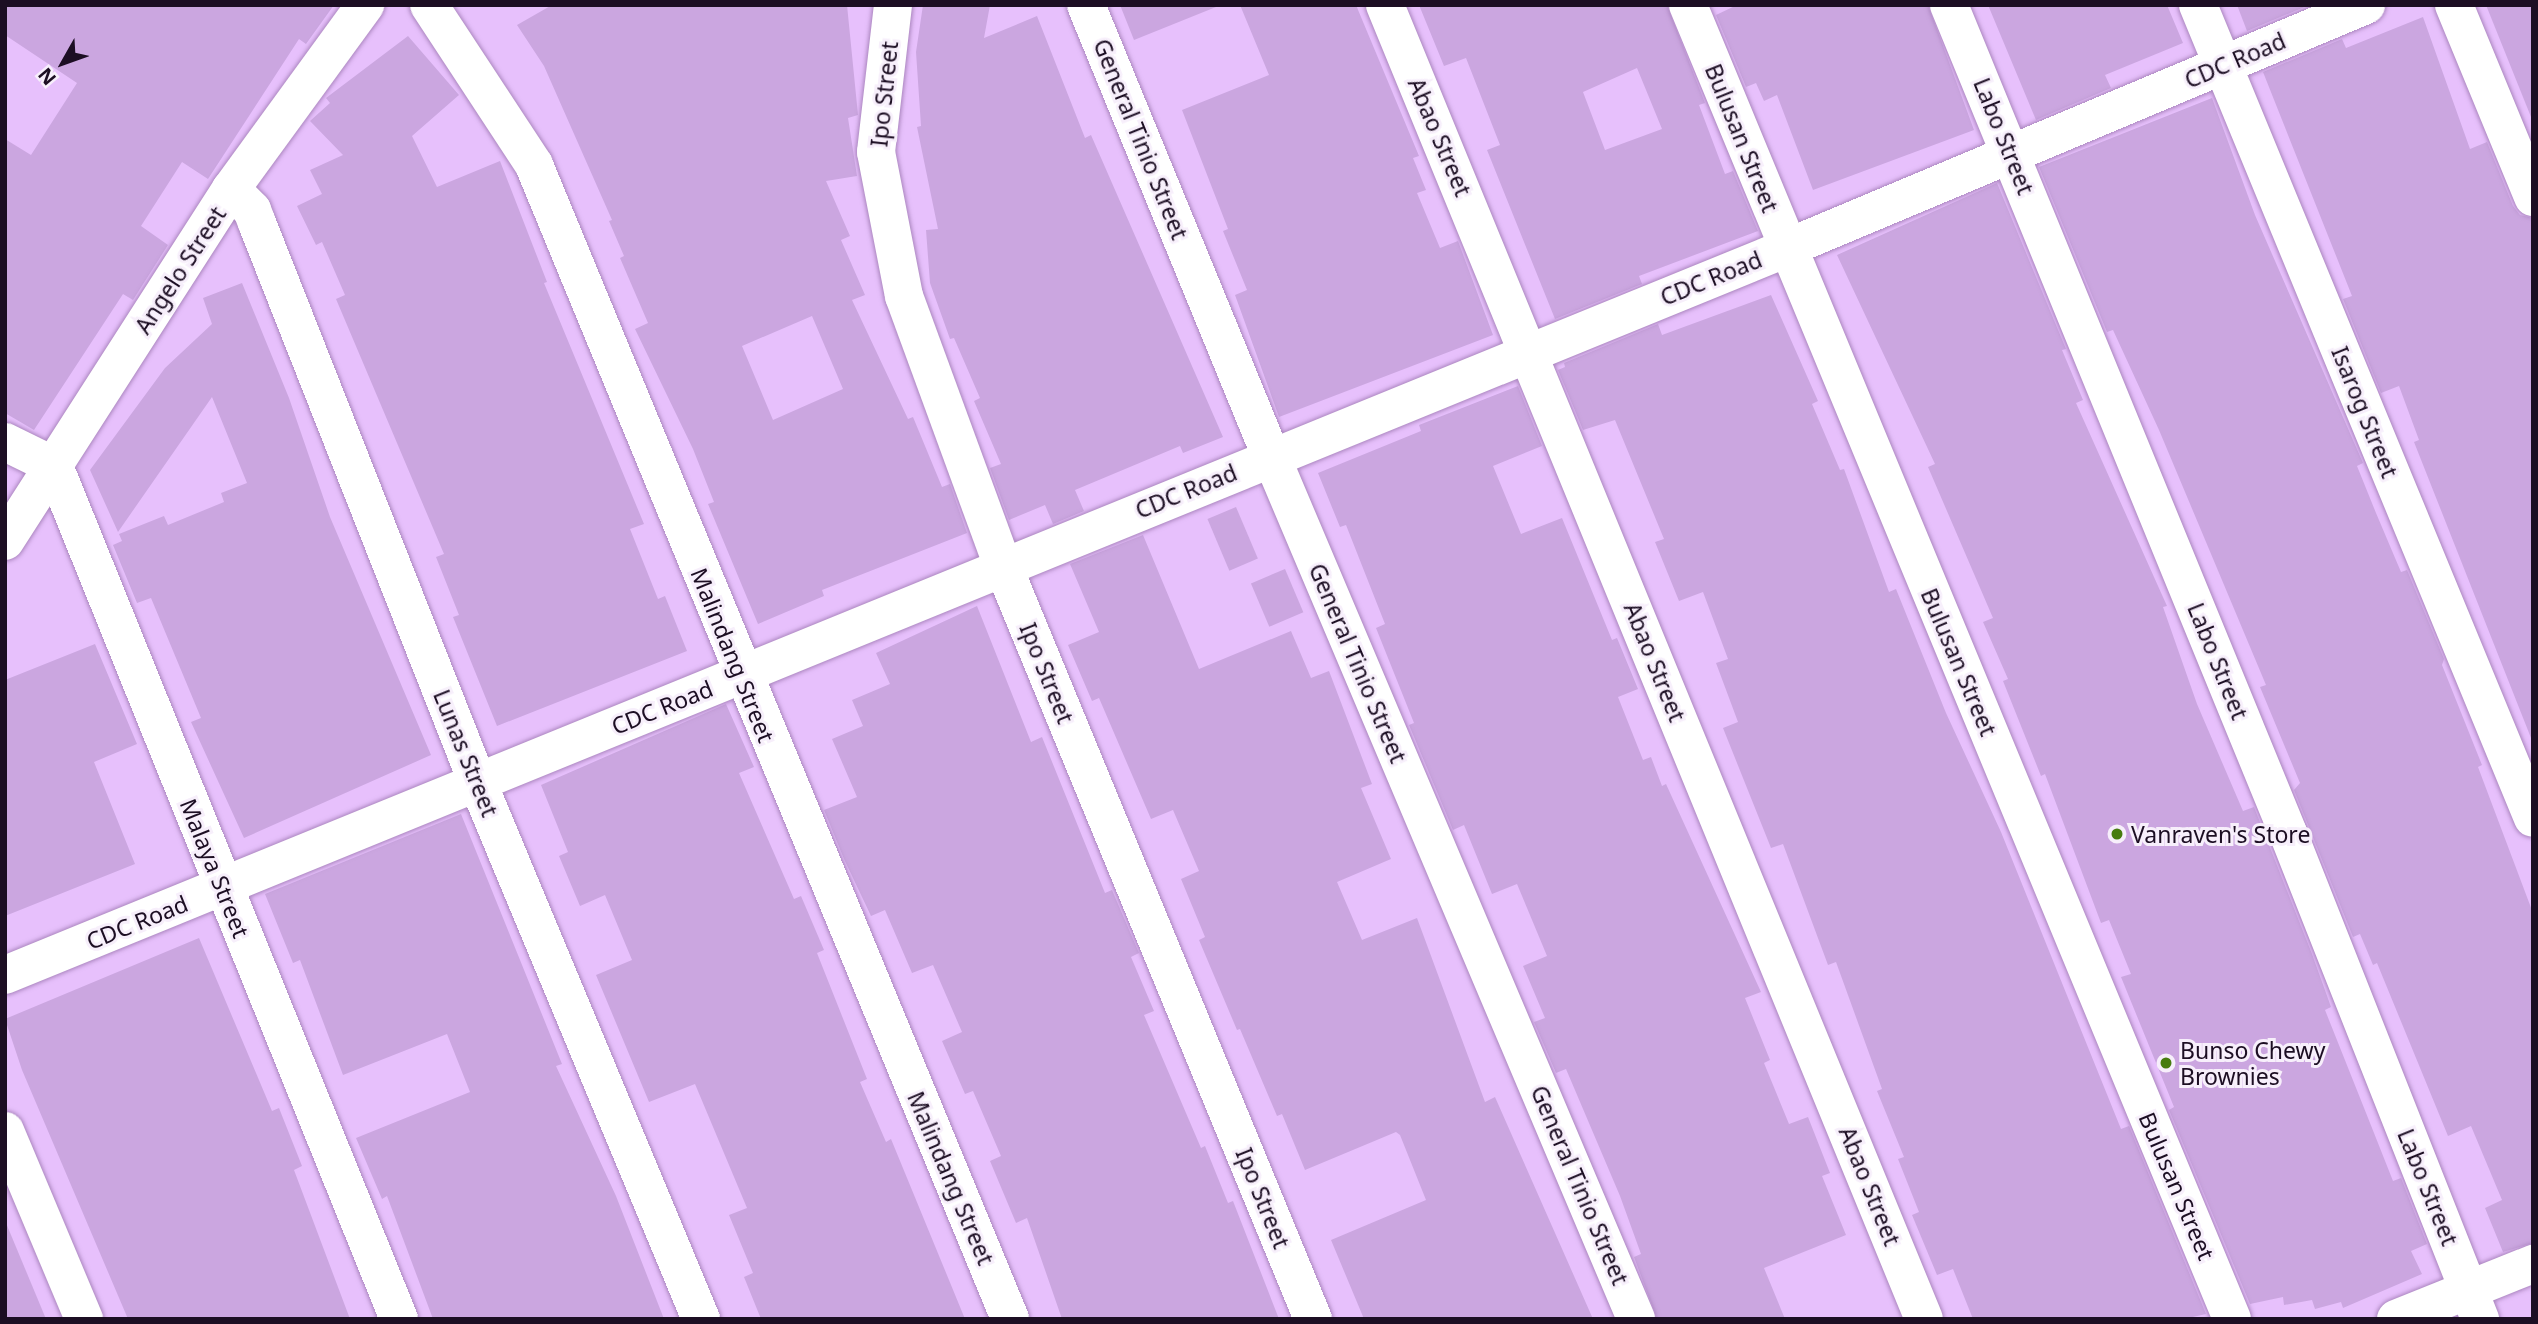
<!DOCTYPE html>
<html>
<head>
<meta charset="utf-8">
<style>
	body { margin:0 }
	#map { position:relative; width:2538px; height:1324px; overflow:hidden; background:#e7c0fc; font-family:"Noto Sans",sans-serif }
	div>[style] { position:absolute }
	[style*='--x'] { left:calc(var(--x)*1px); top:calc(var(--y)*1px); width:calc(var(--w)*1px); rotate:calc(var(--a)*1deg) }
	.building>* { inset:0; background:#cba6e0; transform-origin:0 0 }
	.roads { filter:drop-shadow(0 0 2px #ab86bf) drop-shadow(0 0 2px #ab86bf) }
	.minor>* { height:38px; margin:-19px; padding:0 19px; transform-origin:19px; border-radius:19px; background:#fff }
	.major>* { height:38px; margin:-19px; padding:0 19px; transform-origin:19px; border-radius:19px; background:#fff }
	.dots>* { width:19px; height:19px; translate:-50% -50%; box-sizing:border-box; border:4px solid #f7effb; border-radius:50% }
	span { translate:-50% -50%; white-space:nowrap; text-align:center; line-height:1.15; -webkit-text-stroke:6px #f7effb; paint-order:stroke }
	.street-label { font-size:23px; color:#1c0e23 }
	.poi-label { font-size:23px; color:#1c0e23 }
	.left { translate:0 -50%; text-align:left }
	.frame { position:absolute; inset:0; border:7px solid #1c0e23; pointer-events:none }
	.north { position:absolute; left:28px; top:28px; width:70px; height:70px; -webkit-text-stroke:5px #f7effb; paint-order:stroke; rotate:230deg; font-size:19px; font-weight:700; line-height:28px; text-align:center; color:#1c0e23 }
	.north::after { content:''; display:block; margin:auto; width:24px; height:32px; background:#1c0e23; clip-path:polygon(50% 0,100% 100%,50% 72%,0 100%) }
</style>
</head>
<body>
<div id="map">
	<div class="building">
		<div style="clip-path:polygon(5px 5px,334px 5px,306px 44px,299px 39px,208px 179px,182px 162px,141px 226px,168px 245px,133px 300px,123px 294px,34px 430px,5px 413px,5px 139px,31px 155px,77px 83px,5px 35px)"></div>
		<div style="clip-path:polygon(evenodd,552px 5px,847px 5px,858px 115px,848px 118px,857px 176px,826px 181px,850px 236px,841px 240px,865px 295px,852px 300px,908px 419px,913px 417px,942px 487px,950px 484px,967px 533px,822px 590px,824px 596px,758px 624px,708px 504px,714px 502px,693px 449px,635px 329px,648px 323px,620px 258px,624px 256px,609px 221px,612px 220px,544px 66px,517px 25px,552px 5px,812px 316px,843px 389px,773px 420px,742px 346px,812px 316px)"></div>
		<div style="clip-path:polygon(923px 5px,990px 5px,984px 38px,1037px 16px,1085px 138px,1091px 135px,1223px 437px,1183px 453px,1180px 446px,1075px 490px,1084px 511px,1053px 524px,1045px 505px,1009px 520px,990px 468px,1001px 464px,974px 401px,980px 398px,954px 338px,950px 339px,930px 283px,926px 230px,938px 229px,917px 127px,921px 126px,916px 52px)"></div>
		<div style="clip-path:polygon(1120px 5px,1216px 5px,1216px 7px,1134px 40px)"></div>
		<div style="clip-path:polygon(1240px 5px,1356px 5px,1419px 156px,1413px 158px,1426px 190px,1417px 193px,1440px 248px,1458px 241px,1493px 335px,1279px 417px,1235px 295px,1247px 290px,1223px 231px,1228px 229px,1182px 110px,1269px 75px)"></div>
		<div style="clip-path:polygon(evenodd,1419px 5px,1667px 5px,1705px 103px,1699px 105px,1725px 174px,1733px 171px,1758px 231px,1639px 276px,1642px 284px,1555px 319px,1487px 150px,1500px 145px,1466px 58px,1444px 66px,1419px 5px,1637px 68px,1662px 129px,1605px 150px,1583px 92px,1637px 68px)"></div>
		<div style="clip-path:polygon(1737px 5px,1928px 5px,1974px 130px,1813px 190px,1777px 95px,1764px 101px,1756px 83px,1746px 87px,1716px 15px)"></div>
		<div style="clip-path:polygon(1988px 5px,2167px 5px,2183px 43px,2105px 75px,2111px 88px,2036px 120px)"></div>
		<div style="clip-path:polygon(2237px 5px,2309px 5px,2247px 31px)"></div>
		<div style="clip-path:polygon(2486px 5px,2533px 5px,2533px 117px,2531px 117px)"></div>
		<div style="clip-path:polygon(2423px 17px,2470px 149px,2487px 142px,2513px 206px,2520px 215px,2533px 218px,2531px 738px,2414px 442px,2419px 440px,2399px 386px,2381px 393px,2343px 299px,2352px 296px,2263px 72px,2342px 39px,2346px 48px)"></div>
		<div style="clip-path:polygon(408px 36px,459px 95px,412px 136px,437px 187px,500px 161px,547px 282px,544px 283px,644px 524px,630px 529px,658px 599px,665px 596px,687px 651px,497px 726px,453px 617px,459px 615px,436px 557px,444px 554px,336px 299px,345px 295px,322px 242px,316px 245px,297px 206px,322px 194px,310px 170px,343px 155px,310px 121px,330px 103px,326px 98px)"></div>
		<div style="clip-path:polygon(2212px 98px,2255px 215px,2363px 463px,2357px 466px,2376px 513px,2401px 572px,2407px 570px,2444px 659px,2442px 665px,2482px 765px,2478px 767px,2533px 913px,2533px 1243px,2503px 1252px,2485px 1208px,2502px 1200px,2471px 1126px,2448px 1136px,2377px 963px,2373px 965px,2360px 934px,2353px 937px,2294px 790px,2300px 783px,2260px 687px,2266px 685px,2159px 430px,2113px 330px,2107px 332px,2039px 167px)"></div>
		<div style="clip-path:polygon(1997px 183px,2066px 349px,2062px 350px,2083px 400px,2076px 403px,2167px 606px,2163px 607px,2197px 704px,2243px 811px,2254px 807px,2312px 954px,2331px 1007px,2325px 1010px,2374px 1133px,2393px 1181px,2401px 1178px,2427px 1244px,2411px 1251px,2422px 1274px,2343px 1308px,2341px 1302px,2315px 1309px,2312px 1300px,2284px 1305px,2283px 1297px,2250px 1304px,2169px 1110px,2174px 1107px,2121px 977px,2131px 974px,2109px 920px,2101px 923px,2045px 774px,2041px 776px,2003px 681px,2008px 679px,1983px 622px,1993px 618px,1928px 467px,1935px 464px,1837px 255px)"></div>
		<div style="clip-path:polygon(242px 283px,289px 398px,330px 517px,431px 755px,244px 838px,191px 722px,201px 718px,151px 598px,137px 603px,113px 545px,122px 541px,119px 534px,164px 516px,168px 525px,224px 502px,221px 493px,247px 483px,212px 397px,118px 532px,90px 470px,165px 368px,212px 324px,203px 298px)"></div>
		<div style="clip-path:polygon(1771px 295px,1818px 401px,1812px 404px,1840px 470px,1844px 469px,1889px 592px,1896px 589px,1946px 713px,2001px 832px,2121px 1129px,2129px 1126px,2206px 1314px,2184px 1319px,1973px 1319px,1953px 1269px,1937px 1275px,1912px 1215px,1919px 1212px,1898px 1159px,1904px 1157px,1877px 1091px,1882px 1089px,1836px 962px,1828px 965px,1783px 844px,1771px 848px,1723px 728px,1738px 722px,1716px 663px,1728px 659px,1703px 592px,1679px 601px,1655px 542px,1664px 539px,1615px 420px,1583px 430px,1558px 370px,1565px 367px,1564px 363px,1658px 324px,1662px 335px)"></div>
		<div style="clip-path:polygon(1518px 386px,1542px 446px,1493px 466px,1521px 534px,1562px 518px,1612px 640px,1617px 638px,1638px 689px,1618px 697px,1643px 760px,1651px 757px,1662px 786px,1666px 784px,1761px 992px,1745px 998px,1770px 1060px,1764px 1063px,1789px 1124px,1808px 1117px,1830px 1173px,1822px 1176px,1846px 1235px,1764px 1268px,1785px 1319px,1657px 1319px,1634px 1257px,1641px 1254px,1620px 1196px,1566px 1069px,1556px 1073px,1534px 1022px,1545px 1018px,1523px 966px,1547px 956px,1517px 884px,1492px 894px,1464px 825px,1453px 830px,1409px 725px,1414px 723px,1376px 628px,1385px 624px,1346px 525px,1340px 527px,1318px 473px,1421px 431px,1419px 425px)"></div>
		<div style="left:1236px;top:507px;width:56px;height:31px;rotate:67deg"></div>
		<div style="clip-path:polygon(1143px 535px,1199px 669px,1291px 631px,1311px 678px,1329px 671px,1372px 784px,1361px 788px,1391px 859px,1337px 882px,1362px 940px,1417px 918px,1485px 1102px,1495px 1097px,1593px 1319px,1364px 1319px,1331px 1240px,1426px 1200px,1400px 1135px,1396px 1132px,1305px 1170px,1282px 1114px,1277px 1116px,1240px 1029px,1237px 1030px,1199px 940px,1205px 937px,1181px 879px,1199px 871px,1173px 810px,1151px 819px,1099px 698px,1092px 701px,1068px 645px,1099px 632px,1070px 564px)"></div>
		<div style="left:1285px;top:569px;width:47px;height:37px;rotate:67deg"></div>
		<div style="clip-path:polygon(977px 606px,1031px 742px,1042px 737px,1105px 893px,1112px 890px,1139px 953px,1131px 957px,1154px 1011px,1144px 1015px,1201px 1148px,1205px 1146px,1228px 1203px,1233px 1201px,1279px 1319px,1062px 1319px,1027px 1218px,1016px 1223px,990px 1161px,1001px 1156px,973px 1091px,965px 1094px,942px 1041px,962px 1032px,933px 965px,912px 973px,885px 910px,871px 916px,844px 859px,824px 810px,857px 797px,832px 739px,863px 726px,852px 700px,890px 684px,876px 653px)"></div>
		<div style="clip-path:polygon(95px 644px,137px 744px,94px 762px,135px 864px,5px 916px,5px 680px)"></div>
		<div style="clip-path:polygon(726px 704px,754px 767px,739px 773px,794px 899px,801px 896px,824px 950px,817px 953px,867px 1079px,860px 1082px,886px 1142px,891px 1139px,965px 1319px,761px 1319px,744px 1277px,753px 1273px,729px 1215px,747px 1208px,695px 1084px,649px 1102px,596px 975px,632px 960px,605px 895px,580px 906px,559px 856px,568px 852px,541px 785px)"></div>
		<div style="clip-path:polygon(461px 814px,562px 1064px,556px 1066px,616px 1196px,664px 1319px,433px 1319px,387px 1196px,382px 1199px,356px 1138px,470px 1092px,447px 1034px,343px 1075px,300px 960px,293px 963px,265px 894px)"></div>
		<div style="clip-path:polygon(199px 938px,272px 1111px,279px 1108px,302px 1166px,294px 1170px,350px 1319px,128px 1319px,22px 1070px,5px 1019px)"></div>
		<div style="clip-path:polygon(5px 1223px,6px 1223px,46px 1319px,5px 1319px)"></div>
	</div>
	<div class="roads">
		<div class="minor">
			<div style="--x:429;--y:5;--w:191;--a:56.7"></div>
			<div style="--x:534;--y:165;--w:1248;--a:67.58"></div>
			<div style="--x:893;--y:5;--w:148;--a:96.6"></div>
			<div style="--x:876;--y:152;--w:147;--a:79"></div>
			<div style="--x:904;--y:296;--w:288;--a:69.9"></div>
			<div style="--x:1003;--y:566;--w:814;--a:67.62"></div>
			<div style="--x:1086;--y:5;--w:487;--a:67.7"></div>
			<div style="--x:1271;--y:456;--w:937;--a:67.07"></div>
			<div style="--x:1385;--y:5;--w:1420;--a:67.7"></div>
			<div style="--x:1688;--y:5;--w:1422;--a:67.51"></div>
			<div style="--x:1949;--y:5;--w:895;--a:67.73"></div>
			<div style="--x:2288;--y:833;--w:523;--a:68.44"></div>
			<div style="--x:2198;--y:5;--w:879;--a:67.61"></div>
			<div style="--x:2454;--y:5;--w:208;--a:67.6"></div>
			<div style="--x:231;--y:189;--w:30;--a:45"></div>
			<div style="--x:252;--y:210;--w:14;--a:69"></div>
			<div style="--x:257;--y:223;--w:600;--a:68.48"></div>
			<div style="--x:477;--y:781;--w:583;--a:67.4"></div>
			<div style="--x:5;--y:442;--w:55;--a:26.1"></div>
			<div style="--x:54;--y:466;--w:920;--a:67.98"></div>
			<div style="--x:5;--y:541;--w:418;--a:-57.3"></div>
			<div style="--x:231;--y:189;--w:228;--a:-53.9"></div>
			<div style="--x:5;--y:975;--w:1925;--a:-22.19"></div>
			<div style="--x:1787;--y:248;--w:628;--a:-22.77"></div>
			<div style="--x:5;--y:1131;--w:204;--a:67.2"></div>
		</div>
		<div class="major">
			<div style="--x:2396;--y:1319;--w:148;--a:-21.9"></div>
		</div>
	</div>
	<div class="dots">
		<div style="left:2117px;top:834px;background:#477c0e"></div>
		<div style="left:2166px;top:1063px;background:#477c0e"></div>
	</div>
	<div class="street-label">
		<span style="left:2235px;top:60px;rotate:-23deg">CDC Road</span>
		<span style="left:884px;top:94px;rotate:-84deg">Ipo Street</span>
		<span style="left:2004px;top:136px;rotate:68deg">Labo Street</span>
		<span style="left:1440px;top:137px;rotate:67deg">Abao Street</span>
		<span style="left:1742px;top:138px;rotate:68deg">Bulusan Street</span>
		<span style="left:1141px;top:139px;rotate:68deg">General Tinio Street</span>
		<span style="left:180px;top:270px;rotate:-57deg">Angelo Street</span>
		<span style="left:1711px;top:278px;rotate:-22deg">CDC Road</span>
		<span style="left:2365px;top:412px;rotate:68deg">Isarog Street</span>
		<span style="left:1186px;top:491px;rotate:-22deg">CDC Road</span>
		<span style="left:733px;top:655px;rotate:68deg">Malindang Street</span>
		<span style="left:2218px;top:661px;rotate:68deg">Labo Street</span>
		<span style="left:1655px;top:662px;rotate:68deg">Abao Street</span>
		<span style="left:1959px;top:662px;rotate:67deg">Bulusan Street</span>
		<span style="left:1358px;top:663px;rotate:67deg">General Tinio Street</span>
		<span style="left:1047px;top:673px;rotate:68deg">Ipo Street</span>
		<span style="left:662px;top:707px;rotate:-22deg">CDC Road</span>
		<span style="left:466px;top:753px;rotate:68deg">Lunas Street</span>
		<span style="left:215px;top:868px;rotate:68deg">Malaya Street</span>
		<span style="left:137px;top:922px;rotate:-22deg">CDC Road</span>
		<span style="left:951px;top:1178px;rotate:67deg">Malindang Street</span>
		<span style="left:1580px;top:1185px;rotate:67deg">General Tinio Street</span>
		<span style="left:1870px;top:1186px;rotate:68deg">Abao Street</span>
		<span style="left:2177px;top:1186px;rotate:67deg">Bulusan Street</span>
		<span style="left:2428px;top:1187px;rotate:68deg">Labo Street</span>
		<span style="left:1263px;top:1198px;rotate:68deg">Ipo Street</span>
	</div>
	<div class="poi-label">
		<span class="left" style="left:2131px;top:834px">Vanraven's Store</span>
		<span class="left" style="left:2180px;top:1063px">Bunso Chewy<br>Brownies</span>
	</div>
	<div class="frame"></div>
	<div class="north">N</div>
</div>
</body>
</html>
